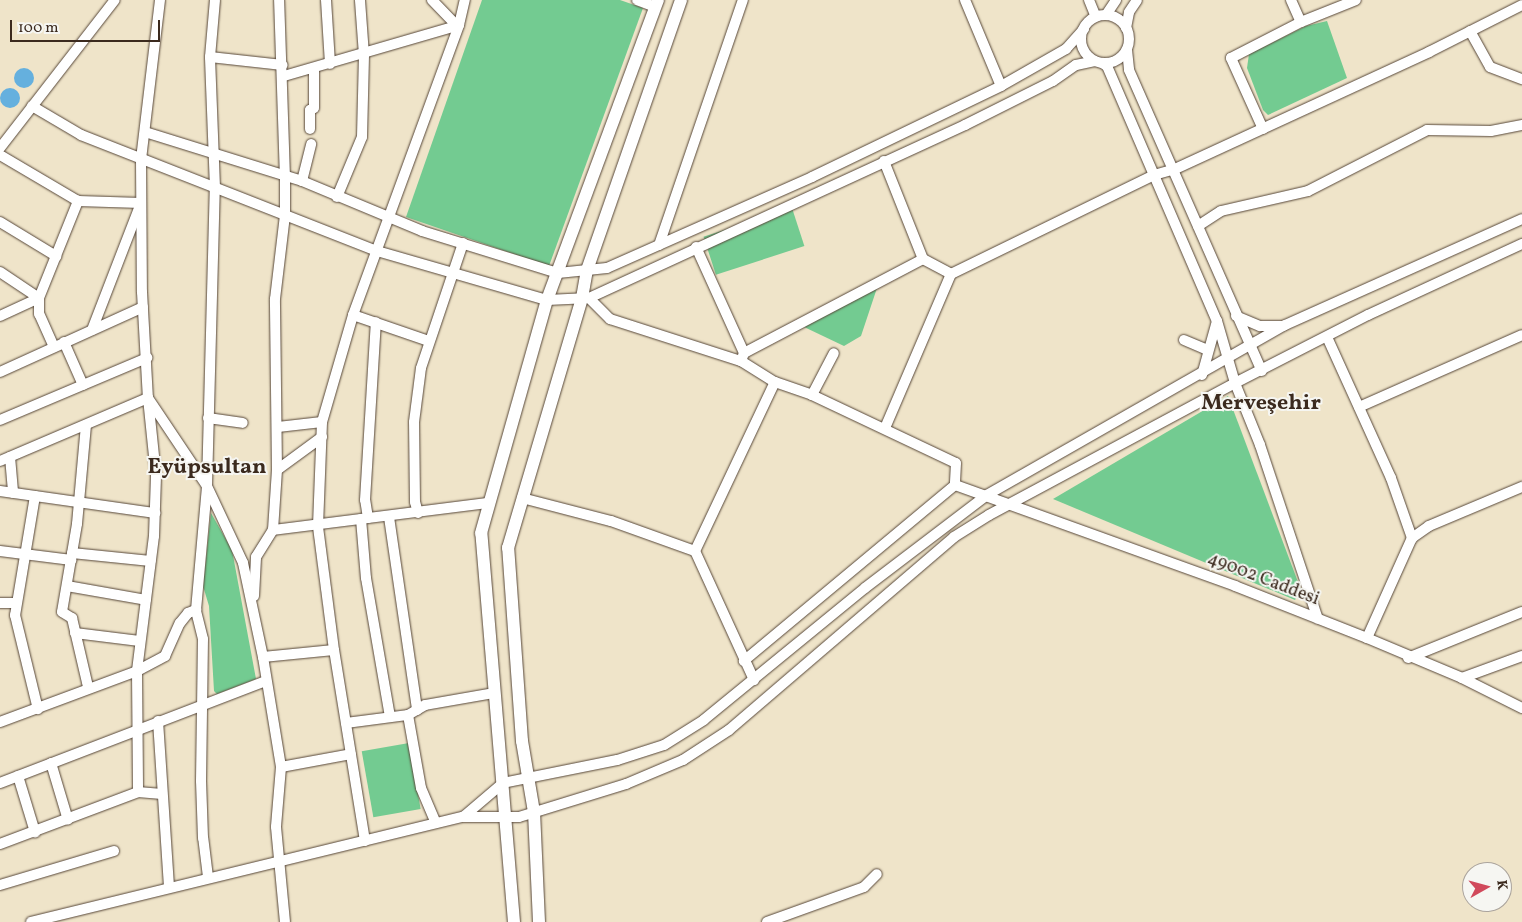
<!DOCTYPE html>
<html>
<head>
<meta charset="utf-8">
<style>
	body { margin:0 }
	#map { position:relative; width:1522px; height:922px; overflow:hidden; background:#efe4c9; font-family:Vollkorn,serif }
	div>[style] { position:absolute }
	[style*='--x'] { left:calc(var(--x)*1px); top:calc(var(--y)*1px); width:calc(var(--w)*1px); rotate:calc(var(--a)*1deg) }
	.green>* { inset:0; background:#73cb91; transform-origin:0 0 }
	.water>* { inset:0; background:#65b0de }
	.round { border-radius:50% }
	.roads { filter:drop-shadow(0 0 1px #564638) drop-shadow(0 0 1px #564638) }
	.minor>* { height:10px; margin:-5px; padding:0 5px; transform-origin:5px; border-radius:5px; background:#fff }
	.minor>.ring { margin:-5px; padding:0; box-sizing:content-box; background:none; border:10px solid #fff; border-radius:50% }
	.major>* { height:12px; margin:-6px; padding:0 6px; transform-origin:6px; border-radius:6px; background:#fff }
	span { translate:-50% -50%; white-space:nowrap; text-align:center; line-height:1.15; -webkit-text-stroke:4px #f6f6f2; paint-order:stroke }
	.street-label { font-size:18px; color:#3b2a1e }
	.district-label { font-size:22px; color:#3b2a1e; font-weight:700 }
	.north { position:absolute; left:1462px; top:862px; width:50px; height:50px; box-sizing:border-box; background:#f6f6f2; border:1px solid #aba49d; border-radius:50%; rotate:83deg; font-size:14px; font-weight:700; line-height:20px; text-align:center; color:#3b2a1e }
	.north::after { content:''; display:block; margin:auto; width:18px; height:22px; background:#d1495b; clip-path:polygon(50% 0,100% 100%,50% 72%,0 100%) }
	.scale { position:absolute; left:10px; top:20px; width:150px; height:22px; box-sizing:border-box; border:2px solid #3b2a1e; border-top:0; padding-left:6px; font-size:15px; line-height:18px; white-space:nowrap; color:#3b2a1e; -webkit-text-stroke:4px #f6f6f2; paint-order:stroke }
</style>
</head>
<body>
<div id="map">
	<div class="green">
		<div style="clip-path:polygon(482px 0,620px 0,643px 8px,549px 266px,406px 217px)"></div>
		<div style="clip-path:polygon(1327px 21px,1347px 78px,1268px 115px,1263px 110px,1247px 68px,1249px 54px,1306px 26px)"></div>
		<div style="left:792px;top:208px;width:40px;height:93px;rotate:72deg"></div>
		<div style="clip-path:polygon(878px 285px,861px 336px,844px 346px,802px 326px)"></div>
		<div style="clip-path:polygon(1228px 396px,1301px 590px,1295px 600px,1053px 499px)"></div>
		<div style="clip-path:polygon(211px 513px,232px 550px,256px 679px,217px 694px,214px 691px,209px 606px,203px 586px)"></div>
		<div style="left:409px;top:743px;width:67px;height:48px;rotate:80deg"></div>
	</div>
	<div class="water">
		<div class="round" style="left:14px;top:68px;width:20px;height:20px"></div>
		<div class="round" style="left:0;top:88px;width:20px;height:20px"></div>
	</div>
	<div class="roads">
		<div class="minor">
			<div style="--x:160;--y:0;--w:161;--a:96.8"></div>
			<div style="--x:141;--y:160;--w:132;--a:89.6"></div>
			<div style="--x:142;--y:292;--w:106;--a:86.8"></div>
			<div style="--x:148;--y:398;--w:106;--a:56.2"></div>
			<div style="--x:207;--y:486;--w:85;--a:64.9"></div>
			<div style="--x:243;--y:563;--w:96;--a:78"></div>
			<div style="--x:263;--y:657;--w:111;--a:80.7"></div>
			<div style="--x:281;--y:767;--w:60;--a:94.8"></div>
			<div style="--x:276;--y:827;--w:95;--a:84.6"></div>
			<div style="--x:326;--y:0;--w:64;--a:86.4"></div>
			<div style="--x:432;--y:0;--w:33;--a:46"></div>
			<div style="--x:637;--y:0;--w:19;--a:21"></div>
			<div style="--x:965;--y:0;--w:93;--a:67.3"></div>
			<div style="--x:1089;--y:0;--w:18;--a:68"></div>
			<div style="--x:1291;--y:0;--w:24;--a:66"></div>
			<div style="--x:1106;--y:15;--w:18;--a:-56"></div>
			<div class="ring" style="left:1081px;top:15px;width:38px;height:38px"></div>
			<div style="--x:1126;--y:28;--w:16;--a:-79"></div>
			<div style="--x:1129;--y:12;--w:14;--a:-56"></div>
			<div style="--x:1470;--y:31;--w:41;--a:60.9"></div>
			<div style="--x:1490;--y:67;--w:34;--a:21"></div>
			<div style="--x:1127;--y:50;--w:20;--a:84"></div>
			<div style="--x:1129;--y:70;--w:329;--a:66.2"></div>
			<div style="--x:210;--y:57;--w:73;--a:6.3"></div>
			<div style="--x:1102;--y:63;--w:6;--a:31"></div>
			<div style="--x:1107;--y:66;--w:278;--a:66.7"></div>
			<div style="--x:1217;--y:321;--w:65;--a:73.8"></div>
			<div style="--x:1235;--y:383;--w:67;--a:68"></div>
			<div style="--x:1260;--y:445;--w:183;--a:71.6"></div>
			<div style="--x:284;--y:76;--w:182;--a:-16.2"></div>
			<div style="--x:32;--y:106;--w:57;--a:30.6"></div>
			<div style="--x:81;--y:135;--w:318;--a:21.4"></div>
			<div style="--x:377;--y:251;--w:177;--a:16.1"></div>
			<div style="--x:547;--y:300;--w:42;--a:-2.7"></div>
			<div style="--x:589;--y:298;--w:414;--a:-24.7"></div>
			<div style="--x:965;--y:125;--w:98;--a:-26.6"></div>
			<div style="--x:1053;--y:81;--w:28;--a:-35"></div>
			<div style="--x:1076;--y:65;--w:19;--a:-12"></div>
			<div style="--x:310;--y:129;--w:19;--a:-90"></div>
			<div style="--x:310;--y:110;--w:4;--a:-27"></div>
			<div style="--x:314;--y:108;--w:40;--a:-90"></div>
			<div style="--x:1263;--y:129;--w:78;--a:-114.3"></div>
			<div style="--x:1231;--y:58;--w:79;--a:-27.2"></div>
			<div style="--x:1301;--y:22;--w:59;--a:-21.8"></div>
			<div style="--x:145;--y:132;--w:164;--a:17.3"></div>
			<div style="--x:302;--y:181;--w:130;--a:22.6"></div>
			<div style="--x:422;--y:231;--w:142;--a:17.2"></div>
			<div style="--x:558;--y:273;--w:49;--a:-5.8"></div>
			<div style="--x:607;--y:268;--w:224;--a:-23.9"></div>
			<div style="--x:812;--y:177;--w:210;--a:-25.7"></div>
			<div style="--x:1001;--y:86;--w:75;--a:-29.6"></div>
			<div style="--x:1066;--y:49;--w:27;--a:-48"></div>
			<div style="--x:0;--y:148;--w:187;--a:-52.2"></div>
			<div style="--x:0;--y:155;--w:91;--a:30.5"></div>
			<div style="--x:78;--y:201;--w:63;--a:1.8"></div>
			<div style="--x:141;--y:203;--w:136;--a:111.1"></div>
			<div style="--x:884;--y:161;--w:105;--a:68.3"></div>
			<div style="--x:923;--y:259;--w:32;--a:28"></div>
			<div style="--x:302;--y:181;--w:38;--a:-76"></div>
			<div style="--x:337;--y:197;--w:65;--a:-67.4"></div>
			<div style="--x:362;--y:137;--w:82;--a:-88.6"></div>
			<div style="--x:364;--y:55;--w:55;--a:-94.2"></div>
			<div style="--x:1522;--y:219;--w:260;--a:155.9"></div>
			<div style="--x:1285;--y:325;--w:343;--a:150.3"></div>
			<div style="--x:987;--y:495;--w:153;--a:142.7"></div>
			<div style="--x:865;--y:588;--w:208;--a:140.7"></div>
			<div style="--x:704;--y:720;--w:47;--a:148"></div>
			<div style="--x:664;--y:745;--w:49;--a:162.3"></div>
			<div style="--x:617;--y:760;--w:116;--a:168.6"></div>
			<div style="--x:503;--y:783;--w:52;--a:139.6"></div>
			<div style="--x:463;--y:817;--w:56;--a:0"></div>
			<div style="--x:519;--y:817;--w:112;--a:-17.1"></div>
			<div style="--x:626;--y:784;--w:62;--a:-22.8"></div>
			<div style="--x:683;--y:760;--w:55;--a:-33.1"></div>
			<div style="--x:729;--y:730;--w:296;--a:-40.6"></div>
			<div style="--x:954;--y:537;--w:41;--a:-32.2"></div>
			<div style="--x:989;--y:515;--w:279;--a:-28.2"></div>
			<div style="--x:1235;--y:383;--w:149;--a:-27.1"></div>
			<div style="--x:1368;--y:315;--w:170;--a:-24.8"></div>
			<div style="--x:0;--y:222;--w:66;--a:31.3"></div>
			<div style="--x:1198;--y:226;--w:27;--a:-33"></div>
			<div style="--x:1221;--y:211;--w:89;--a:-12.9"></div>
			<div style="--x:1308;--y:191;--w:134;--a:-27.1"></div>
			<div style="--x:1427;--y:130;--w:64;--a:0.9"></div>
			<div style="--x:1491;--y:131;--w:32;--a:-11"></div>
			<div style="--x:659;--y:245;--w:259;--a:-71.1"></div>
			<div style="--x:696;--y:247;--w:116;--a:65.6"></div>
			<div style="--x:0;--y:272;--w:47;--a:33.7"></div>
			<div style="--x:589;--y:298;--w:30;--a:45"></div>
			<div style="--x:610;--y:319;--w:138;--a:17.8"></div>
			<div style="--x:741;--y:361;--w:40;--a:32"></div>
			<div style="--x:775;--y:382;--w:39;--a:19"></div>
			<div style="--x:812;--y:395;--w:159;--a:25.3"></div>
			<div style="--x:956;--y:463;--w:22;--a:93"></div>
			<div style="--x:955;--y:485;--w:275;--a:140.2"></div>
			<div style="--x:353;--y:315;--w:80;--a:18.9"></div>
			<div style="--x:0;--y:316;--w:43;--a:-24.8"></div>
			<div style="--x:1236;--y:316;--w:26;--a:23"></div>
			<div style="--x:1260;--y:326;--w:23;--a:0"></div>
			<div style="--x:1327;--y:337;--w:155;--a:65.6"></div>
			<div style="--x:1391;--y:478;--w:64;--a:70.7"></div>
			<div style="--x:1184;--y:340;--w:26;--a:23"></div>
			<div style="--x:64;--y:342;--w:47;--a:66.2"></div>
			<div style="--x:54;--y:347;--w:36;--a:-114"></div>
			<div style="--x:39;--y:314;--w:16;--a:-90"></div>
			<div style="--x:39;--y:298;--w:105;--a:-68.1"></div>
			<div style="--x:741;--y:361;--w:9;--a:-69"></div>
			<div style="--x:744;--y:353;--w:202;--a:-27.7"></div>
			<div style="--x:0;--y:372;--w:157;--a:-24.4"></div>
			<div style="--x:1202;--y:375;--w:56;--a:-74.5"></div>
			<div style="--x:812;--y:395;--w:47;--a:-62.4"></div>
			<div style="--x:1359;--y:407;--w:178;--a:-23.8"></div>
			<div style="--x:208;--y:418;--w:35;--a:8"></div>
			<div style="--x:0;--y:420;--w:160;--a:-22.9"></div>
			<div style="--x:86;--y:425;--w:99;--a:95.2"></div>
			<div style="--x:77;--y:524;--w:89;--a:99.7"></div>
			<div style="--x:62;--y:612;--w:12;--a:31"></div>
			<div style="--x:72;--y:618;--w:71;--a:76.9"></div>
			<div style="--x:278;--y:427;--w:44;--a:-6.5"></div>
			<div style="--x:885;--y:428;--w:168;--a:-66.8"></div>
			<div style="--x:951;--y:274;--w:226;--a:-26"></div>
			<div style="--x:1154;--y:175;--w:22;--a:-16"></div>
			<div style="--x:1175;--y:169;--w:280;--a:-24.7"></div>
			<div style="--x:1429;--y:52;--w:104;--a:-26.8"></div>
			<div style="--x:10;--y:457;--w:36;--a:85"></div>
			<div style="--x:0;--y:461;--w:161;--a:-23.1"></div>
			<div style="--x:148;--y:398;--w:78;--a:84.1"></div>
			<div style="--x:156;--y:476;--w:60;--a:91.9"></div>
			<div style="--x:154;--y:536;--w:136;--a:97.2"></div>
			<div style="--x:137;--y:671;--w:121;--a:89.5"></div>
			<div style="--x:277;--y:470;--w:56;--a:-36.3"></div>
			<div style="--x:955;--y:485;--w:298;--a:19.8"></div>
			<div style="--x:1235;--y:586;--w:142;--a:21.5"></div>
			<div style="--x:1367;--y:638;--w:103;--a:22.8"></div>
			<div style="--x:1462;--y:678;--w:67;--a:26.6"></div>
			<div style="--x:0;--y:491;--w:157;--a:8.1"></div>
			<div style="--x:35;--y:496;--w:121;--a:99.5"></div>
			<div style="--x:15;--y:615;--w:97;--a:76.3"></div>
			<div style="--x:522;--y:498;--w:92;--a:14.5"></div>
			<div style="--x:611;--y:521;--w:89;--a:19.7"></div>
			<div style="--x:695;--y:551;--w:142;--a:65.4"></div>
			<div style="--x:418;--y:513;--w:11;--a:-105"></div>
			<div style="--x:415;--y:502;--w:80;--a:-90.7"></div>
			<div style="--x:414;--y:422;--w:54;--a:-82.6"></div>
			<div style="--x:421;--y:368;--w:132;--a:-71.4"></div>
			<div style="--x:389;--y:517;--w:195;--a:81.7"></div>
			<div style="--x:368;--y:518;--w:18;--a:-99"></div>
			<div style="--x:365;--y:500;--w:178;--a:-86.5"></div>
			<div style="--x:361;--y:519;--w:59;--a:85.2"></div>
			<div style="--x:366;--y:578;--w:141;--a:80.2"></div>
			<div style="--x:273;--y:530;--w:217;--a:-7.2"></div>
			<div style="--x:0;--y:551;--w:72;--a:7.2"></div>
			<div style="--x:695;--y:551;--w:187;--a:-64.7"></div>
			<div style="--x:72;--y:553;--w:79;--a:5.8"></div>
			<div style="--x:67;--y:586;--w:80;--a:10"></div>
			<div style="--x:254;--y:596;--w:39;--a:-87"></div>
			<div style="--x:256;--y:557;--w:32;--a:-58"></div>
			<div style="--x:273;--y:530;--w:60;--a:-86.2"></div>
			<div style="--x:277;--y:470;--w:171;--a:-90.7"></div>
			<div style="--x:275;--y:299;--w:85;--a:-83.2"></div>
			<div style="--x:285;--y:215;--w:37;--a:-90"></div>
			<div style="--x:285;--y:178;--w:178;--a:-91.9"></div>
			<div style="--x:0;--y:603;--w:16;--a:0"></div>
			<div style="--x:75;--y:633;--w:65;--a:7"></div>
			<div style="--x:1367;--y:638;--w:110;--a:-65.8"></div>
			<div style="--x:1412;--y:538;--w:21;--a:-35"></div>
			<div style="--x:1429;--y:526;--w:101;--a:-22.8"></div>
			<div style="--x:263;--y:657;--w:71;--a:-5.6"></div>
			<div style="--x:1408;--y:658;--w:123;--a:-22"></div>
			<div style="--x:1462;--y:678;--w:64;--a:-20.1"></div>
			<div style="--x:408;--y:715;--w:74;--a:79.9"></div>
			<div style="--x:421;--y:788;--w:38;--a:67"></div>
			<div style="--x:158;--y:721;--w:166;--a:86.2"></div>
			<div style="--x:0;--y:722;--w:146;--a:-20.4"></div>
			<div style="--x:137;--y:671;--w:32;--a:-28"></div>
			<div style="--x:165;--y:656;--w:36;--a:-66"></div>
			<div style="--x:180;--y:623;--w:13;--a:-51"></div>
			<div style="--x:188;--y:613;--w:9;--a:-21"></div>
			<div style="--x:346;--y:723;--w:63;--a:-7.4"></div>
			<div style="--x:408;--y:715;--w:20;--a:-30"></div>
			<div style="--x:425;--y:705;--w:70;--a:-9.9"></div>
			<div style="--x:51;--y:763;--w:59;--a:73.4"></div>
			<div style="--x:281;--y:767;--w:71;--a:-10.5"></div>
			<div style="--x:18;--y:776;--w:59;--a:73.1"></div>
			<div style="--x:0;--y:783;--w:285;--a:-21"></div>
			<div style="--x:365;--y:841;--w:193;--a:-99.2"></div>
			<div style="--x:334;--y:650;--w:125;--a:-97.4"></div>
			<div style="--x:318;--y:526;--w:104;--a:-87.8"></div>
			<div style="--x:322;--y:422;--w:111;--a:-73.8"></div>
			<div style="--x:353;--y:315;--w:309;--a:-69.9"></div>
			<div style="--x:459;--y:25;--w:26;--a:-77"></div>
			<div style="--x:0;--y:844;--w:147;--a:-20.6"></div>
			<div style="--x:138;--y:792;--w:24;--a:5"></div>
			<div style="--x:208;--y:877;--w:39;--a:-97"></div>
			<div style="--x:203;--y:838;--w:57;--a:-92"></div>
			<div style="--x:201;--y:781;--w:142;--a:-89.2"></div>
			<div style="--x:203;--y:639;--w:30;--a:-104"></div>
			<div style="--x:196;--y:610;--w:124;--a:-84.9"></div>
			<div style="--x:207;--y:486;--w:298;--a:-88.5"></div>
			<div style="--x:215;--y:188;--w:131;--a:-92.2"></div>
			<div style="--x:210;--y:57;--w:57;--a:-85"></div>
			<div style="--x:0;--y:885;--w:119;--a:-16.6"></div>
			<div style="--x:31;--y:922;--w:445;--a:-13.7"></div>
			<div style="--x:767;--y:922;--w:103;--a:-19.8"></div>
			<div style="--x:864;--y:887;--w:18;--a:-45"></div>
		</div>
		<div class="major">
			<div style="--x:514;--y:922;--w:390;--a:-94.8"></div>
			<div style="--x:481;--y:533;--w:242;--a:-74.2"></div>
			<div style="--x:547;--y:300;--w:320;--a:-69.7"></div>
			<div style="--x:539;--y:922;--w:110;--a:-92.6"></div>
			<div style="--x:534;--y:812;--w:72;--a:-99.6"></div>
			<div style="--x:522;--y:741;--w:194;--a:-94.1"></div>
			<div style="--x:508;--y:548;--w:261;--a:-73.5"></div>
			<div style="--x:582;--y:298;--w:28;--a:-80"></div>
			<div style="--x:587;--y:270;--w:286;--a:-70.8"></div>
		</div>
	</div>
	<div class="street-label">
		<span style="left:1263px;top:580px;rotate:21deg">49002 Caddesi</span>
	</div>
	<div class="district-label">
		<span style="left:1261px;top:404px">Merveşehir</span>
		<span style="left:207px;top:468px">Eyüpsultan</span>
	</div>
	<div class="north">K</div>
	<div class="scale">100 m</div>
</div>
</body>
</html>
